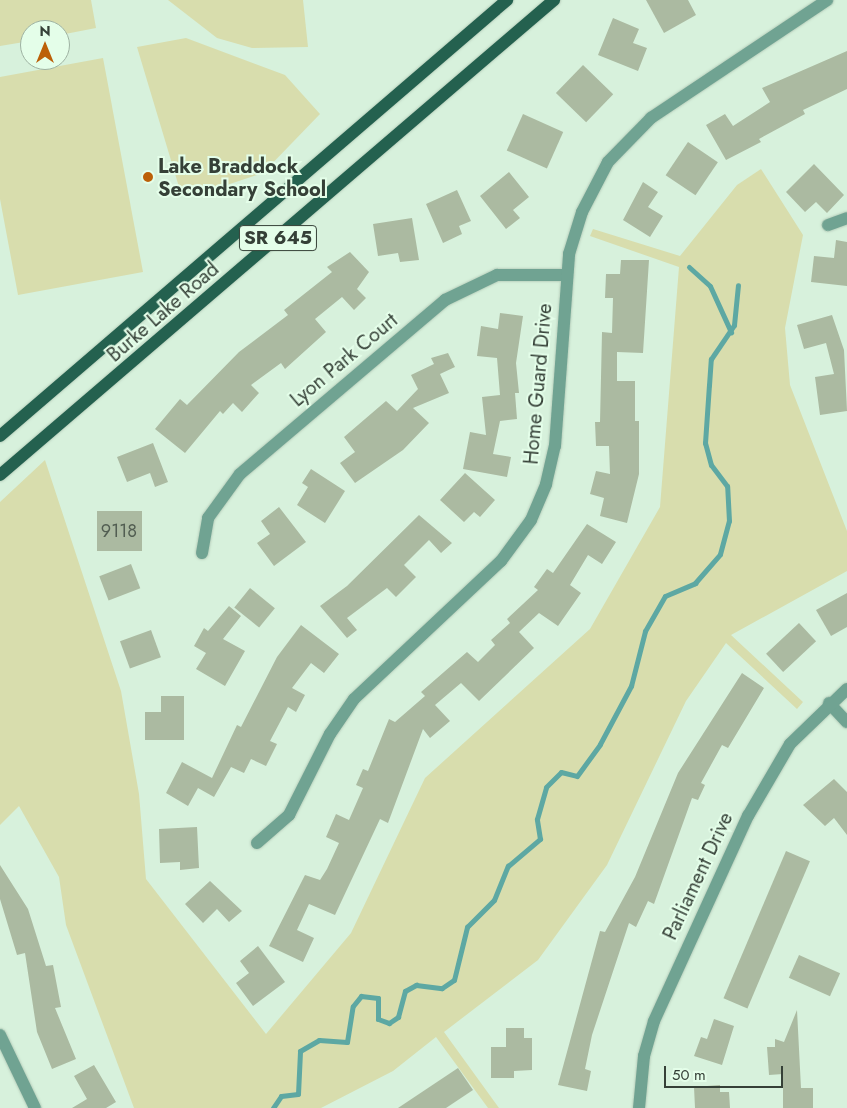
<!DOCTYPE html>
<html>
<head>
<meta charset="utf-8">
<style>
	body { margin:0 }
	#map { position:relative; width:847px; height:1108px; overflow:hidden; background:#d7f1dc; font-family:Jost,sans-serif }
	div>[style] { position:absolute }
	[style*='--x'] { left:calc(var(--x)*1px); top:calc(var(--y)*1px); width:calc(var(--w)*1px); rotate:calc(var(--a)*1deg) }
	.green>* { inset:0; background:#d8ddad }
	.stream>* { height:5px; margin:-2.5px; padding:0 2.5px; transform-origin:2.5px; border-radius:2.5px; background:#5da8a3 }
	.building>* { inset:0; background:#abbaa1; transform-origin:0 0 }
	.roads { filter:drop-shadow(0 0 1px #b7cebb) drop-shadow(0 0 1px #b7cebb) }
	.minor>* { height:12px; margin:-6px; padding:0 6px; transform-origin:6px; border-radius:6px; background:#70a392 }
	.major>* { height:12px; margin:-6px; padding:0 6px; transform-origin:6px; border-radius:6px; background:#24614f }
	.dots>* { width:14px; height:14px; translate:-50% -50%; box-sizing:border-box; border:2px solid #e4fee9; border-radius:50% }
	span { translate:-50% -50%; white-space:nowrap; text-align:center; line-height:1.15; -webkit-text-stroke:4px #e4fee9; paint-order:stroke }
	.number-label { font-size:18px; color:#525e52 }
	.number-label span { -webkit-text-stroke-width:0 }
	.shield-label span { padding:1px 4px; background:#e4fee9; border:1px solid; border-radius:4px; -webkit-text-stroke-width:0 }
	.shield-label { font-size:19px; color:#354037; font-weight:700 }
	.poi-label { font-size:20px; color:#354037; font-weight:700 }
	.left { translate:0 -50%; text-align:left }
	.street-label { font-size:20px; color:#354037 }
	.north { position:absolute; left:20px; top:20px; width:50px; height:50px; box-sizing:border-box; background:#e4fee9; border:1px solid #9eb2a2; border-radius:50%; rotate:0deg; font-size:14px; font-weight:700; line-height:20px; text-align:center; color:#354037 }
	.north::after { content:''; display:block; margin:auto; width:18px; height:22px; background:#bc6008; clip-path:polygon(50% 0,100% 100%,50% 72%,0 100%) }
	.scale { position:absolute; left:664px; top:1066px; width:119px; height:22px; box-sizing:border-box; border:2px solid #354037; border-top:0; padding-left:6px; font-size:15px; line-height:18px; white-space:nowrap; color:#354037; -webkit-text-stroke:4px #e4fee9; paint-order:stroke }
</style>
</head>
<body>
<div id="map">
	<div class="green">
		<div style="clip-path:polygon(0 0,91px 0,96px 28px,60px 35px,60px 30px,30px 30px,30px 41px,0 46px)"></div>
		<div style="clip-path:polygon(168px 0,303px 0,308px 47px,252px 48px,217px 38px)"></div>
		<div style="clip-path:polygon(186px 38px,285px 75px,320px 114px,263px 173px,197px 195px,179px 187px,137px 47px)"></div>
		<div style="clip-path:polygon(103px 58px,143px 272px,18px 295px,0 199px,0 77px)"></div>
		<div style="clip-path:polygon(761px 169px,803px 235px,785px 328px,790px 385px,847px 531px,847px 571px,731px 635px,803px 702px,797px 709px,726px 643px,686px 701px,607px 865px,538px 960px,444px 1032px,499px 1108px,488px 1108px,436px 1037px,393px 1071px,321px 1108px,134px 1108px,66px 925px,59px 877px,19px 806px,0 825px,0 502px,45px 460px,121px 691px,139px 794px,146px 879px,266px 1034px,351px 933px,425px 778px,590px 629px,660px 507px,679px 267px,590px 236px,593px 229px,680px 256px,737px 185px)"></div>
	</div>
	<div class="stream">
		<div style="--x:689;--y:267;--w:28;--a:42"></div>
		<div style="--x:710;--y:286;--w:51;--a:65.5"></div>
		<div style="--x:273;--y:1108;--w:14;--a:-56"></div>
		<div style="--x:281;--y:1096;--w:17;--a:-7"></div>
		<div style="--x:298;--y:1094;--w:43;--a:-87.3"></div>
		<div style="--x:300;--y:1051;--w:22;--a:-30"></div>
		<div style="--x:319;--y:1040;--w:28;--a:4"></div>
		<div style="--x:347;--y:1042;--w:36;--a:-81"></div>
		<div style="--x:353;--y:1006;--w:13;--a:-51"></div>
		<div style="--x:361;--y:996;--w:17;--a:7"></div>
		<div style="--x:378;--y:998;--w:21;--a:90"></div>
		<div style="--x:378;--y:1019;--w:12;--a:20"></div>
		<div style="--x:389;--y:1023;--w:11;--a:-34"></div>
		<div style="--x:398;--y:1017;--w:27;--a:-75"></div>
		<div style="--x:405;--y:991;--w:13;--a:-29"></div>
		<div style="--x:416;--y:985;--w:26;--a:7"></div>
		<div style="--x:442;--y:988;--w:14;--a:-34"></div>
		<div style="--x:454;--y:980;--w:55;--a:-76.2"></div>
		<div style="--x:467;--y:927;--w:38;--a:-45"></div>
		<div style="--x:494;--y:900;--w:37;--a:-68"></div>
		<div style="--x:508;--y:866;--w:42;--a:-40.2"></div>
		<div style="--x:540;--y:839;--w:20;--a:-99"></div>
		<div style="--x:537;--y:819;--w:33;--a:-74"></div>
		<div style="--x:546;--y:787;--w:21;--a:-45"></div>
		<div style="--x:561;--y:772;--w:16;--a:14"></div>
		<div style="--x:577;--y:776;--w:39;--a:-54"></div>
		<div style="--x:600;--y:744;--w:66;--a:-61.9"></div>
		<div style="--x:631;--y:686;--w:57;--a:-75.7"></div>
		<div style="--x:645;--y:631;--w:40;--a:-60.3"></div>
		<div style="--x:665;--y:596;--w:33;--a:-23"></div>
		<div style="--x:695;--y:583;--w:38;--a:-49"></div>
		<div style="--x:720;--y:554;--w:34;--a:-75"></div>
		<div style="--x:729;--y:521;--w:35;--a:-93"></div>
		<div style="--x:727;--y:486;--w:26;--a:-127"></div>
		<div style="--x:711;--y:465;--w:23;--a:-105"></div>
		<div style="--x:705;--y:443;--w:58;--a:-86.1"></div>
		<div style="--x:709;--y:385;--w:26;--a:-86"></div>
		<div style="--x:711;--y:359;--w:41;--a:-55.9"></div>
		<div style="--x:734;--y:325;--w:40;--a:-84.3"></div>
	</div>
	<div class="building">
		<div style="clip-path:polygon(646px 0,688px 0,696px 15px,664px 33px)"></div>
		<div style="clip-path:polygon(613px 18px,639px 29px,633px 43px,647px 48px,638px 71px,598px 55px)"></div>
		<div style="clip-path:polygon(847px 51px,847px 89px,803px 110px,805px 114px,759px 139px,761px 142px,726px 160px,706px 125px,725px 114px,733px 126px,770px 102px,762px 88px)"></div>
		<div style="left:583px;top:65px;width:42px;height:39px;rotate:44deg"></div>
		<div style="left:523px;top:114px;width:44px;height:40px;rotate:24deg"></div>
		<div style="left:688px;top:142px;width:36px;height:40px;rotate:34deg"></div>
		<div style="clip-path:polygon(814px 164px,844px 195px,827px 213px,816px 202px,805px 212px,786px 192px)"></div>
		<div style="clip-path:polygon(509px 172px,529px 197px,513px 210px,520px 218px,506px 229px,480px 196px)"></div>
		<div style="clip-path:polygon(643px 182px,658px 192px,648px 207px,663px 216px,650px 237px,623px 220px)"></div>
		<div style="clip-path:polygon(457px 190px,471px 221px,459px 226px,462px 234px,443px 243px,426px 204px)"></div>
		<div style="clip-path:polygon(412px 218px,419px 260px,400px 262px,398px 253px,378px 256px,373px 224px)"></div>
		<div style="clip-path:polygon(836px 240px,847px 242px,847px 286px,811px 282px,814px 256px,834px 258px)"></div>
		<div style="clip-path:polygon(350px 252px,369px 272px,357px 289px,366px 298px,354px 310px,342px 297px,315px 319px,326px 332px,285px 369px,281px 363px,251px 385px,259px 393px,242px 412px,233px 403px,223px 414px,220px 411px,185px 453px,155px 429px,180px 399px,187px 405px,239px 352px,288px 315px,284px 310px,332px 272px,327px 267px)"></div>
		<div style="clip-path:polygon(621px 260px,649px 260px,643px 353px,617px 352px,617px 381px,635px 381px,635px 421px,639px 421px,639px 474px,627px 523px,600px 516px,604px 498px,590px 494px,596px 471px,610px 474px,609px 446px,596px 446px,595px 422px,600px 422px,602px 332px,612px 333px,613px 298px,605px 298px,606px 274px,620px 274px)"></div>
		<div style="clip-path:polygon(500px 313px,523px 316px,516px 363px,519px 393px,515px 393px,517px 419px,500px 421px,493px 454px,511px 457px,507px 477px,463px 469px,470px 432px,486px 435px,482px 397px,500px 395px,497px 358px,477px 356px,481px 326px,498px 329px)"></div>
		<div style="clip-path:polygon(832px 315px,844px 350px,847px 411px,820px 415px,815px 377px,834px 374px,826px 343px,804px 349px,797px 325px)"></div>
		<div style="clip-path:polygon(448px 353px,455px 367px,440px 374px,449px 393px,413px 408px,429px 423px,403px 450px,355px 483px,340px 463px,355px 452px,344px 437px,386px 401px,397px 411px,418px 389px,411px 375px,434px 364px,431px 358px)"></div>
		<div style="clip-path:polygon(153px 443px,168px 482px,155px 487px,150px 473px,127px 482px,117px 457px)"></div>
		<div style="clip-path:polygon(311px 469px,345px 491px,325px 523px,297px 505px,308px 487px,302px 483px)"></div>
		<div style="clip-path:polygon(465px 473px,495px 500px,480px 517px,474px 512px,464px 522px,440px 500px)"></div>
		<div style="clip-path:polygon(279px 507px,306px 542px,274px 566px,257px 543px,270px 534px,261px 521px)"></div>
		<div style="left:97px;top:511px;width:45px;height:40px"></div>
		<div style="clip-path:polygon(419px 515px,452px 543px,441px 553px,429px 540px,404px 565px,416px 577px,396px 597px,387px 588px,347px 618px,357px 630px,347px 638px,320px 606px,347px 586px)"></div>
		<div style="clip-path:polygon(587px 524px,616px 542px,602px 564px,588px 555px,570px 585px,581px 593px,558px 626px,539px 613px,519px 632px,534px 648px,479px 701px,461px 683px,435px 705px,450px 721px,430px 738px,423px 729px,388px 823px,380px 819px,335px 915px,309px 904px,297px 930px,314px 938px,303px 962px,269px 946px,305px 875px,320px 880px,327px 869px,339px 843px,326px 837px,336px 814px,349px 820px,363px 788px,356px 785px,363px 769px,368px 771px,389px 719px,395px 722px,425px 696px,421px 692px,467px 652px,478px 662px,495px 645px,491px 640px,510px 623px,507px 619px,538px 590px,534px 587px,547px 569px,553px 573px)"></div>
		<div style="left:131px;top:564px;width:26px;height:34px;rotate:69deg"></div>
		<div style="left:250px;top:588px;width:32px;height:25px;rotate:39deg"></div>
		<div style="clip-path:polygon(847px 593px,847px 627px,831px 636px,816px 610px)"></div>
		<div style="clip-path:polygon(229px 606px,241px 616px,223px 639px,245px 651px,225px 686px,196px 669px,206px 653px,194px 646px,204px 628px,208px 631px)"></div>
		<div style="left:799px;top:623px;width:25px;height:45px;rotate:47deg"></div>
		<div style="clip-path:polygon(301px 625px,339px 654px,324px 673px,311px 663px,292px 688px,305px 695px,296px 712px,288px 707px,270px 741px,277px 744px,266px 766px,251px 759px,244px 773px,231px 767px,214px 797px,198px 788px,188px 806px,166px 793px,182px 762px,212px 778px,237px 725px,241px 727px,277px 657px)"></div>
		<div style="left:151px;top:630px;width:29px;height:33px;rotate:70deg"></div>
		<div style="clip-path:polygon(742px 673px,764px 688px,728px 748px,722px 745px,701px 783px,705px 785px,698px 800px,692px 798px,654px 904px,648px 901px,636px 927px,629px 923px,592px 1035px,585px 1069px,591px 1071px,587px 1091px,558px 1085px,600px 931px,605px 932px,635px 877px,678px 773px)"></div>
		<div style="clip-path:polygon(161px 696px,184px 696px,184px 740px,145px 740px,145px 712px,161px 712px)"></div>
		<div style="clip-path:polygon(834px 779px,847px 792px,847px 835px,834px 818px,825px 826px,803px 805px)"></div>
		<div style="clip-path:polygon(197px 827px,199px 868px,180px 870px,180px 862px,160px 863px,159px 829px)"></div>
		<div style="left:786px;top:851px;width:26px;height:160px;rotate:23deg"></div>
		<div style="clip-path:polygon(0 865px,28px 909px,46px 966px,53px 965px,61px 1007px,55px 1008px,76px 1059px,52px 1069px,37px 1032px,25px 953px,17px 955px,0 899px)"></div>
		<div style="clip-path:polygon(210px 881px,242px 911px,229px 922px,217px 909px,203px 923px,185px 904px)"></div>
		<div style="clip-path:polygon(258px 946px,285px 982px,253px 1006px,236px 983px,249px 973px,240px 961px)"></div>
		<div style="left:799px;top:955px;width:45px;height:25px;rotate:24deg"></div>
		<div style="clip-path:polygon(797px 1010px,801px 1088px,813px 1088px,813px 1108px,783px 1108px,783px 1074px,769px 1075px,767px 1047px,775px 1047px,775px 1039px,784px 1042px)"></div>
		<div style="clip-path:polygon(714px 1019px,734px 1026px,722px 1065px,694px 1056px,701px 1037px,707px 1039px)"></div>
		<div style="clip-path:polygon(506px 1028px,524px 1028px,524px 1038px,532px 1038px,532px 1070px,514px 1071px,514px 1078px,491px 1078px,491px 1047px,506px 1047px)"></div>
		<div style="clip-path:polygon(94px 1065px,116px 1102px,106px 1108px,72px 1108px,87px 1099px,74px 1076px)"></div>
		<div style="clip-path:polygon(458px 1068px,473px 1090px,446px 1108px,398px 1108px)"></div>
		<div style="clip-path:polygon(720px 1085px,720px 1092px,729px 1092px,730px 1108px,695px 1108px,694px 1087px)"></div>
	</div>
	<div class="roads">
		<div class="minor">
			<div style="--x:828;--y:225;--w:20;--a:-20"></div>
			<div style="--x:202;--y:553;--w:36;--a:-80"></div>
			<div style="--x:208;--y:518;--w:54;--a:-54"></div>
			<div style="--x:240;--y:474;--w:269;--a:-40.3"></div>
			<div style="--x:445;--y:300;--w:58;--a:-25.7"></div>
			<div style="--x:497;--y:275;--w:69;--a:0"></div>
			<div style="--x:829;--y:703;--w:26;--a:47"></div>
			<div style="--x:257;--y:843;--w:43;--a:-41.2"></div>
			<div style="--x:289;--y:815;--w:91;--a:-63.2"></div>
			<div style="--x:330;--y:734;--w:42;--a:-55.6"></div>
			<div style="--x:354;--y:699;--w:202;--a:-43.2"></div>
			<div style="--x:501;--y:561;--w:51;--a:-53.8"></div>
			<div style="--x:531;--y:520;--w:39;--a:-67"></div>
			<div style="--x:546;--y:484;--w:39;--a:-77"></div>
			<div style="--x:555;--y:446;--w:193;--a:-85.8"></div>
			<div style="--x:569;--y:254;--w:44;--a:-72.8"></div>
			<div style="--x:582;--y:212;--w:56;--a:-62.5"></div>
			<div style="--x:608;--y:162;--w:62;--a:-45.7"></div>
			<div style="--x:651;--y:118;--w:212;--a:-33.8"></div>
			<div style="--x:0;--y:1035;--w:81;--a:64.4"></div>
			<div style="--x:639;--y:1108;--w:52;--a:-84.5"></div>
			<div style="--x:644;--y:1056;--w:36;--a:-74"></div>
			<div style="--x:654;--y:1021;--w:226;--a:-65.4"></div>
			<div style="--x:748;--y:816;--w:83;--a:-59.7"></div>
			<div style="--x:790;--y:744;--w:79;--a:-44"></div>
		</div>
		<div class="major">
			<div style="--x:0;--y:436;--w:669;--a:-40.69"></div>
			<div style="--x:0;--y:475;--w:730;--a:-40.61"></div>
		</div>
	</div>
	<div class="dots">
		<div style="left:148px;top:177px;background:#bc6008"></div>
	</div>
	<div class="number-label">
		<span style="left:119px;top:531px">9118</span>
	</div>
	<div class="shield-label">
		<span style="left:278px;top:238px">SR 645</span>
	</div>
	<div class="poi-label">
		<span class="left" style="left:158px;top:178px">Lake Braddock<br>Secondary School</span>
	</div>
	<div class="street-label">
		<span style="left:163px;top:312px;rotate:-41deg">Burke Lake Road</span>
		<span style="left:344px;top:360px;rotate:-40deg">Lyon Park Court</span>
		<span style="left:538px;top:384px;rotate:-85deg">Home Guard Drive</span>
		<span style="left:698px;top:876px;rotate:-65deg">Parliament Drive</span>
	</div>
	<div class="north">N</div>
	<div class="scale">50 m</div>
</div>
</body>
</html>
